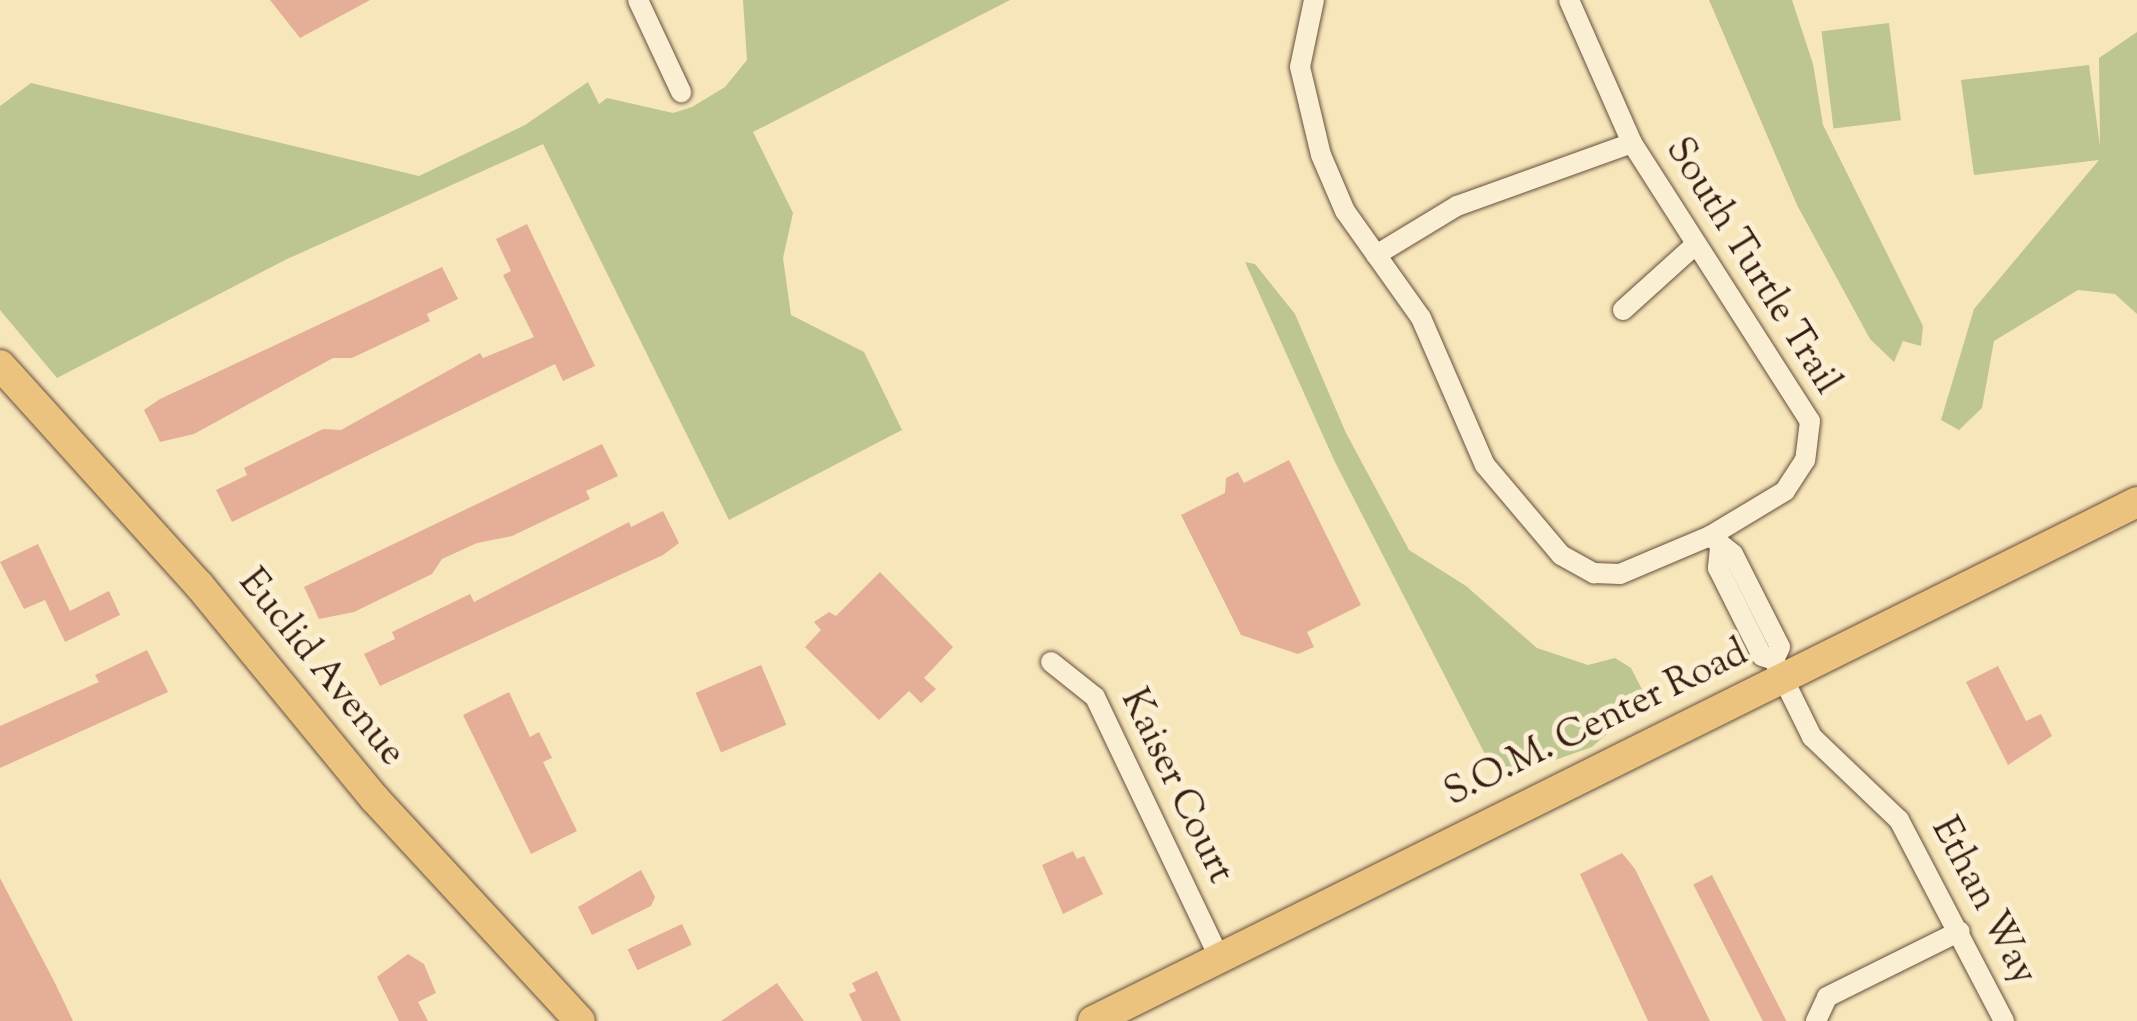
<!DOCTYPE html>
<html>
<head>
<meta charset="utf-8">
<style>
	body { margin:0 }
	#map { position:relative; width:2137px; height:1021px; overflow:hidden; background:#f8e6bb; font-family:"Sorts Mill Goudy",serif }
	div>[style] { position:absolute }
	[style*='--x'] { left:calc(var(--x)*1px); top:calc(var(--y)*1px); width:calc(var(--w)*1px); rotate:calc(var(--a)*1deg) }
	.green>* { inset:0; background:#bdc590; transform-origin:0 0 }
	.building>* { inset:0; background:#e4ae98; transform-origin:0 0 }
	.roads { filter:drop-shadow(0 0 2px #67503c) drop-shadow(0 0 2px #67503c) }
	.minor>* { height:20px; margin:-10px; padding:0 10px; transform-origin:10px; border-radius:10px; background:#faefd3 }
	.primary>* { height:30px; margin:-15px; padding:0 15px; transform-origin:15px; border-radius:15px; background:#ecc37e }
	span { translate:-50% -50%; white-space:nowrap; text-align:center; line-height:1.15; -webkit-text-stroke:10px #faefd3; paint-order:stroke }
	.street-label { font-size:38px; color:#371e12 }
</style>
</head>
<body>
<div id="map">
	<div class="green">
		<div style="clip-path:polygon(743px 0,1010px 0,753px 132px,793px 213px,783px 258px,791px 315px,864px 352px,902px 430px,729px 520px,543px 144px,285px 260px,57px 378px,0 310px,0 106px,31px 83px,419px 176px,525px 125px,588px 82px,599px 104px,607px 98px,673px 113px,692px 107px,725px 87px,747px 60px)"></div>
		<div style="clip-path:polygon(1709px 0,1792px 0,1813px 64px,1823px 125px,1923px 326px,1921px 346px,1903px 341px,1894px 362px,1870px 339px,1797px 205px)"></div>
		<div style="left:1889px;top:23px;width:98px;height:68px;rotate:83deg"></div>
		<div style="clip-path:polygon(2137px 32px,2137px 314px,2115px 294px,2078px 290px,1994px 341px,1982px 408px,1959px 430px,1941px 420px,1974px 309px,2099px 160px,1974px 175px,1961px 80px,2089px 65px,2100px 146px,2099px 58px)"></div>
		<div style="clip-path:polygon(1245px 262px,1255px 264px,1295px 314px,1346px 433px,1409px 550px,1466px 586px,1537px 648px,1588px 665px,1615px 658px,1631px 668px,1647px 699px,1592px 747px,1524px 771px,1490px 764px,1334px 460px)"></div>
	</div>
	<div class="building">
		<div style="clip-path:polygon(270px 0,370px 0,300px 38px)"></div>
		<div style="clip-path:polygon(527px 224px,595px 366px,563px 381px,555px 364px,232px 522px,216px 490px,247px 475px,244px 468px,323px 429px,341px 430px,480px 353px,483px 358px,534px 337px,503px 275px,511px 271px,496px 239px)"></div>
		<div style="clip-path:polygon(442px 267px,458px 299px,427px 314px,430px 321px,352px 358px,333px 358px,194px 434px,160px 442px,144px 410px,160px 399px)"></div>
		<div style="clip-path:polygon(602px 444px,618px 476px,586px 491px,590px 499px,512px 536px,477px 543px,442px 559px,432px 574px,354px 612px,319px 619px,304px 587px)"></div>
		<div style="clip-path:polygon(1289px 460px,1361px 605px,1307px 632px,1314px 647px,1298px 654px,1241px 635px,1181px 515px,1225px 493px,1226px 478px,1238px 472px,1244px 483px)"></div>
		<div style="clip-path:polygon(663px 511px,679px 543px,663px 555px,380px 686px,364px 654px,395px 639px,392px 632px,470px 594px,474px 602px,629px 522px,631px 527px)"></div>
		<div style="clip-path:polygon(38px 544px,70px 611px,109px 591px,120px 615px,65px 642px,45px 600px,24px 609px,0 562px)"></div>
		<div style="clip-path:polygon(880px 572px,953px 647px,924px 678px,936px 689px,921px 703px,909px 691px,879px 720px,805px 647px,821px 630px,814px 622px,829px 612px,836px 616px)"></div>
		<div style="clip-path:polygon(147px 650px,168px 692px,0 768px,0 726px,99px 682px,95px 675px)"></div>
		<div style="left:761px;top:665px;width:65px;height:71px;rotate:67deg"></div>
		<div style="clip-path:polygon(1998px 666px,2026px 721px,2041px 714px,2052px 736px,2008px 765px,1966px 682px)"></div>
		<div style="clip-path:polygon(509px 692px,530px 737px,539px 732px,552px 758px,543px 762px,577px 831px,531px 854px,463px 715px)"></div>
		<div style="clip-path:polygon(1073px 851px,1077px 859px,1084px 856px,1103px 894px,1063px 914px,1042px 865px)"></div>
		<div style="clip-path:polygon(1622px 853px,1635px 869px,1710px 1021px,1648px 1021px,1580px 874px)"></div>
		<div style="clip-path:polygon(641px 870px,655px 897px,651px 906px,592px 935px,578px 907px)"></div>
		<div style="left:1712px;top:875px;width:164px;height:21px;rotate:63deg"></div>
		<div style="clip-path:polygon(0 878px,55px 983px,73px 1021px,0 1021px)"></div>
		<div style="left:682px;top:924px;width:23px;height:60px;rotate:65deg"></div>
		<div style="clip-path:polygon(408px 954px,424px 964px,436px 993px,418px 1002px,428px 1021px,399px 1021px,377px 977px)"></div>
		<div style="clip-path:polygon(877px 971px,901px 1021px,862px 1021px,849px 994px,856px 991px,852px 983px)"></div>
		<div style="clip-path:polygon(777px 983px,804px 1021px,721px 1021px)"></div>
	</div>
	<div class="roads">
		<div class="minor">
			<div style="--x:638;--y:0;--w:102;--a:64.9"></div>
			<div style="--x:1314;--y:0;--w:68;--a:101.8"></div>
			<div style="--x:1300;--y:67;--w:90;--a:76.6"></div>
			<div style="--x:1321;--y:155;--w:61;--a:66.8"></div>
			<div style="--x:1345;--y:211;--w:131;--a:54.6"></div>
			<div style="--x:1421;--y:318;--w:160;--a:66.5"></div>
			<div style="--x:1485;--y:465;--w:118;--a:49.8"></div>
			<div style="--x:1561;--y:555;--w:38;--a:29"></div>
			<div style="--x:1594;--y:573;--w:26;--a:2"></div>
			<div style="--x:1620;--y:574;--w:98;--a:-22.9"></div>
			<div style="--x:1710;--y:536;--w:29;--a:38"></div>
			<div style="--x:1733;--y:554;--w:104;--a:63.2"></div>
			<div style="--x:1780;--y:647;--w:14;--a:115"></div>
			<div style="--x:1774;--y:660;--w:86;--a:63.7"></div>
			<div style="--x:1812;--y:737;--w:120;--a:43.7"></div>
			<div style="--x:1899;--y:820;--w:227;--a:62.4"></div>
			<div style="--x:1569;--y:0;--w:156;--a:66.2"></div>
			<div style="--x:1632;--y:143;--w:330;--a:57.4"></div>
			<div style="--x:1810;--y:421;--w:39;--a:97"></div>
			<div style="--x:1805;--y:460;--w:37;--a:123"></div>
			<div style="--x:1785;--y:491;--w:87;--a:149"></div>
			<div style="--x:1376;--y:255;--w:95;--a:-31.2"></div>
			<div style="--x:1457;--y:206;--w:186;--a:-19.8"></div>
			<div style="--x:1623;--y:310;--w:98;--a:-42.1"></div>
			<div style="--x:1720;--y:548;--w:20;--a:96"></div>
			<div style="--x:1718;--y:568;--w:98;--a:63.4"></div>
			<div style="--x:1762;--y:656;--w:13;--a:18"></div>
			<div style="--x:1051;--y:662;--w:56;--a:38.5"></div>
			<div style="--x:1095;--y:697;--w:288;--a:64.5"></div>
			<div style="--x:1816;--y:1021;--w:26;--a:-65"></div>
			<div style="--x:1827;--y:997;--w:148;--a:-26.4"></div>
		</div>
		<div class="primary">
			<div style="--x:0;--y:365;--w:297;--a:47.9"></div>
			<div style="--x:199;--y:585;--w:277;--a:50.6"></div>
			<div style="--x:375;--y:799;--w:302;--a:47.3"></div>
			<div style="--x:1093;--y:1021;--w:1166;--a:-26.43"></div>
		</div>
	</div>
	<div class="street-label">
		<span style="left:1751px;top:267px;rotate:58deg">South Turtle Trail</span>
		<span style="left:320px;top:669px;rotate:51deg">Euclid Avenue</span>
		<span style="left:1597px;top:725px;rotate:-26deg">S.O.M. Center Road</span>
		<span style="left:1175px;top:787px;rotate:64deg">Kaiser Court</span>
		<span style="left:1982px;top:902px;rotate:62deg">Ethan Way</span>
	</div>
</div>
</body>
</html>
